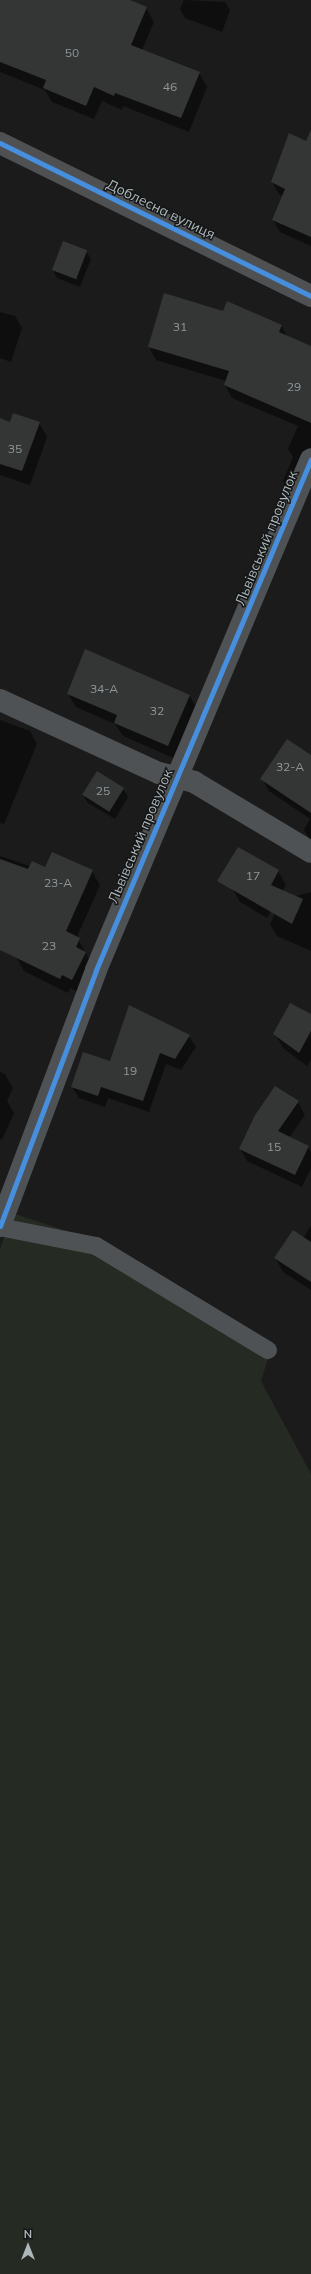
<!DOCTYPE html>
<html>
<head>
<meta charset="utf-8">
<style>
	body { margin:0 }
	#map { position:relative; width:311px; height:2274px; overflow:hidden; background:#1b1b1b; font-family:Mulish,sans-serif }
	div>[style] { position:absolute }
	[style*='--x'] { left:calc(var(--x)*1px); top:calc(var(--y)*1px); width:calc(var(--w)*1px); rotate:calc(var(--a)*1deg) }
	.green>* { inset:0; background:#252a23 }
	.shadow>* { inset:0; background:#0007 }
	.building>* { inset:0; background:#343535; transform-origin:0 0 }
	.lane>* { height:18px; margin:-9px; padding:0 9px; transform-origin:9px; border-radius:9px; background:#4f5254 }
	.street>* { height:22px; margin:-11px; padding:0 11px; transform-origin:11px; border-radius:11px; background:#4f5254 }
	.secondary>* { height:22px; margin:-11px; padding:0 11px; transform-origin:11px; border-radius:11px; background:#4e5052 }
	.cycleway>* { height:5px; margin:-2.5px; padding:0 2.5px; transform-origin:2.5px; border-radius:2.5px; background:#468fdf }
	span { translate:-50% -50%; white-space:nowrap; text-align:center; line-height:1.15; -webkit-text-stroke:3px #151617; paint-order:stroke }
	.number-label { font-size:12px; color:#8f979a }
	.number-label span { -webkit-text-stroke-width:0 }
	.street-label { font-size:14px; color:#adb8bb }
	.north { position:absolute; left:8px; top:2226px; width:40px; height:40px; -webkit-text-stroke:3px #151617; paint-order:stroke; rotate:0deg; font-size:11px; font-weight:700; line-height:16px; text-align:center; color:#adb8bb }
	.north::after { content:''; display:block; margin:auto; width:14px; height:18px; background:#adb8bb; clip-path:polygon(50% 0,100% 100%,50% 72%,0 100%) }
</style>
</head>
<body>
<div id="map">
	<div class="green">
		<div style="clip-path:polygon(12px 1213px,100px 1242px,272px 1346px,261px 1381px,311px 1474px,311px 2274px,0 2274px,0 1250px)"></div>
	</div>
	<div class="shadow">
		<div style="clip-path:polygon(0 0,127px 0,146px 8px,154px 22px,142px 50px,199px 73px,207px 87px,189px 132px,123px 106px,122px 110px,102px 101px,94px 119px,52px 102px,45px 90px,0 72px)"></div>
		<div style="clip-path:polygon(184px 0,225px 2px,230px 10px,222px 32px,185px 18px,180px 9px)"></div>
		<div style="clip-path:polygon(311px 145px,311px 246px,280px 232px,273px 220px,283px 196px,279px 194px,272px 182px)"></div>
		<div style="clip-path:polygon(86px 251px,91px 259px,80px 287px,57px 278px,53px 270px)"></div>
		<div style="clip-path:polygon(0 312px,15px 316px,22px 328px,11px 362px,0 358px)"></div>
		<div style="clip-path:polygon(224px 312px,281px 325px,287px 336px,311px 347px,311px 462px,290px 494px,283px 481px,293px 457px,288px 449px,298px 426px,232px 398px,225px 385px,226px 381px,156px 360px,149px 347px)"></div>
		<div style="clip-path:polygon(0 419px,11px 423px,39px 423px,47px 437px,30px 485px,0 475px)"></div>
		<div style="clip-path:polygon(68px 694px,190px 696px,197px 709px,176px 759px,123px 736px,115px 724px,76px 707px)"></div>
		<div style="clip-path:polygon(0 720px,30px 731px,37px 744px,4px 824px,0 823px)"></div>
		<div style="clip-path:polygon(311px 756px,311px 841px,304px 830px,310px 819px,269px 791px,262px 779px)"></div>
		<div style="clip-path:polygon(123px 789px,128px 797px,115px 819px,88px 803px,83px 795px)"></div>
		<div style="clip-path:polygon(0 856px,30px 866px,92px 871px,100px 885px,77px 937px,93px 966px,80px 993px,70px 988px,68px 993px,24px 971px,16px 957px,0 941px)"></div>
		<div style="clip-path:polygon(278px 871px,286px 885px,267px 918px,240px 902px,232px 888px)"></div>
		<div style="clip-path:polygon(311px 892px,311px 951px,277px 936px,270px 924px,281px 900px)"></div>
		<div style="clip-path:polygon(311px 1015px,311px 1060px,307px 1066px,283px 1048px,275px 1034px)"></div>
		<div style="clip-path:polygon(189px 1036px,196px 1047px,181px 1070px,166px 1064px,149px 1112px,108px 1098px,105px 1107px,79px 1098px,72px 1087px,111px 1062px)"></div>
		<div style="clip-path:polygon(0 1072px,5px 1074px,13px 1088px,7px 1101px,14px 1113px,2px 1140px,0 1139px)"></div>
		<div style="clip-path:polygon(298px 1102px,305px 1115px,289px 1138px,308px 1147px,311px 1152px,311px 1168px,302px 1187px,247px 1161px,240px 1149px)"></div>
		<div style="clip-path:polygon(311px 1226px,311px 1290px,283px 1272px,275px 1258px,303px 1238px)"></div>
	</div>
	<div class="building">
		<div style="clip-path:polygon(0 0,130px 0,147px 7px,131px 45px,200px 72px,181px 118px,115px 93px,114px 96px,94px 87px,86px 106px,43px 88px,46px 80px,0 62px)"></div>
		<div style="clip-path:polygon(311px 130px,311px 237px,272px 220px,285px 189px,271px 182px,289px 133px,306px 141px)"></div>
		<div style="left:63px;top:241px;width:26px;height:31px;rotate:21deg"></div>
		<div style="clip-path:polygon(164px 293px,223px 311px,227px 301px,282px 325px,279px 332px,311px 346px,311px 423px,224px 385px,229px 371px,148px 347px)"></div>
		<div style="clip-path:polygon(13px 413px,40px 422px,22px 471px,0 464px,0 418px,10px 422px)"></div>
		<div style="clip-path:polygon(85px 649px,190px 695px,168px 746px,114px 723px,117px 715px,67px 694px)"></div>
		<div style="clip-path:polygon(287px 739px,311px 755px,311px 813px,260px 779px)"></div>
		<div style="left:97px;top:771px;width:32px;height:28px;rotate:32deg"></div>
		<div style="clip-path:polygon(238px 847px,279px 870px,271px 885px,303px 899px,292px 924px,217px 881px)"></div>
		<div style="clip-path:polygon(52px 852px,93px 870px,66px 931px,80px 938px,76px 947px,86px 952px,72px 980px,62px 975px,60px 979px,0 950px,0 859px,28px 869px,32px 861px,45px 867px)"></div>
		<div style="clip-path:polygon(290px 1003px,311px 1014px,311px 1031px,299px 1053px,273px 1034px)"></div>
		<div style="clip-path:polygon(129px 1005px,190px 1035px,175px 1059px,160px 1053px,143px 1101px,101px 1087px,98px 1096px,71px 1087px,83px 1052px,110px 1061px)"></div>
		<div style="clip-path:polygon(275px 1086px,299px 1101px,278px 1131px,309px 1146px,295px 1175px,239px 1149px,255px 1115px)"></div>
		<div style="clip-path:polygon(293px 1230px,311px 1242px,311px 1282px,274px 1258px)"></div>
	</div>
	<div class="lane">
		<div style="--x:0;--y:1227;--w:98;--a:11.2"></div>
		<div style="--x:96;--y:1246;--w:201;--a:31.2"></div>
	</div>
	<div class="street">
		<div style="--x:0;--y:700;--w:175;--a:24.7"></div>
		<div style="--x:159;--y:773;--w:36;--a:14"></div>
		<div style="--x:194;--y:782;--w:136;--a:30.9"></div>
		<div style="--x:0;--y:1226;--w:273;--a:-69.4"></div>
		<div style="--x:96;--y:970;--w:554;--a:-67.18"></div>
	</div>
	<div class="secondary">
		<div style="--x:0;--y:143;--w:347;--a:26.2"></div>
	</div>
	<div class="cycleway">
		<div style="--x:0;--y:143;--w:347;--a:26.2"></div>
		<div style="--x:0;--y:1226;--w:273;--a:-69.4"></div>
		<div style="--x:96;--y:970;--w:554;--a:-67.18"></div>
	</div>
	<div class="number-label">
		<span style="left:72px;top:53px">50</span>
		<span style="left:170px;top:87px">46</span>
		<span style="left:180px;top:327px">31</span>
		<span style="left:294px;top:387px">29</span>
		<span style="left:15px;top:449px">35</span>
		<span style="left:104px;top:689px">34-А</span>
		<span style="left:157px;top:711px">32</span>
		<span style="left:290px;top:767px">32-А</span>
		<span style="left:103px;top:791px">25</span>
		<span style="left:253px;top:876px">17</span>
		<span style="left:58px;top:883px">23-А</span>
		<span style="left:49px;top:946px">23</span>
		<span style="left:130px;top:1071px">19</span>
		<span style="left:274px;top:1147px">15</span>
	</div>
	<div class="street-label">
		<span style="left:161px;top:209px;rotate:26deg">Доблесна вулиця</span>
		<span style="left:266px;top:538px;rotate:-68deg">Львівський провулок</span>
		<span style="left:140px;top:836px;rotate:-67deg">Львівський провулок</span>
	</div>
	<div class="north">N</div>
</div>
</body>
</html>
